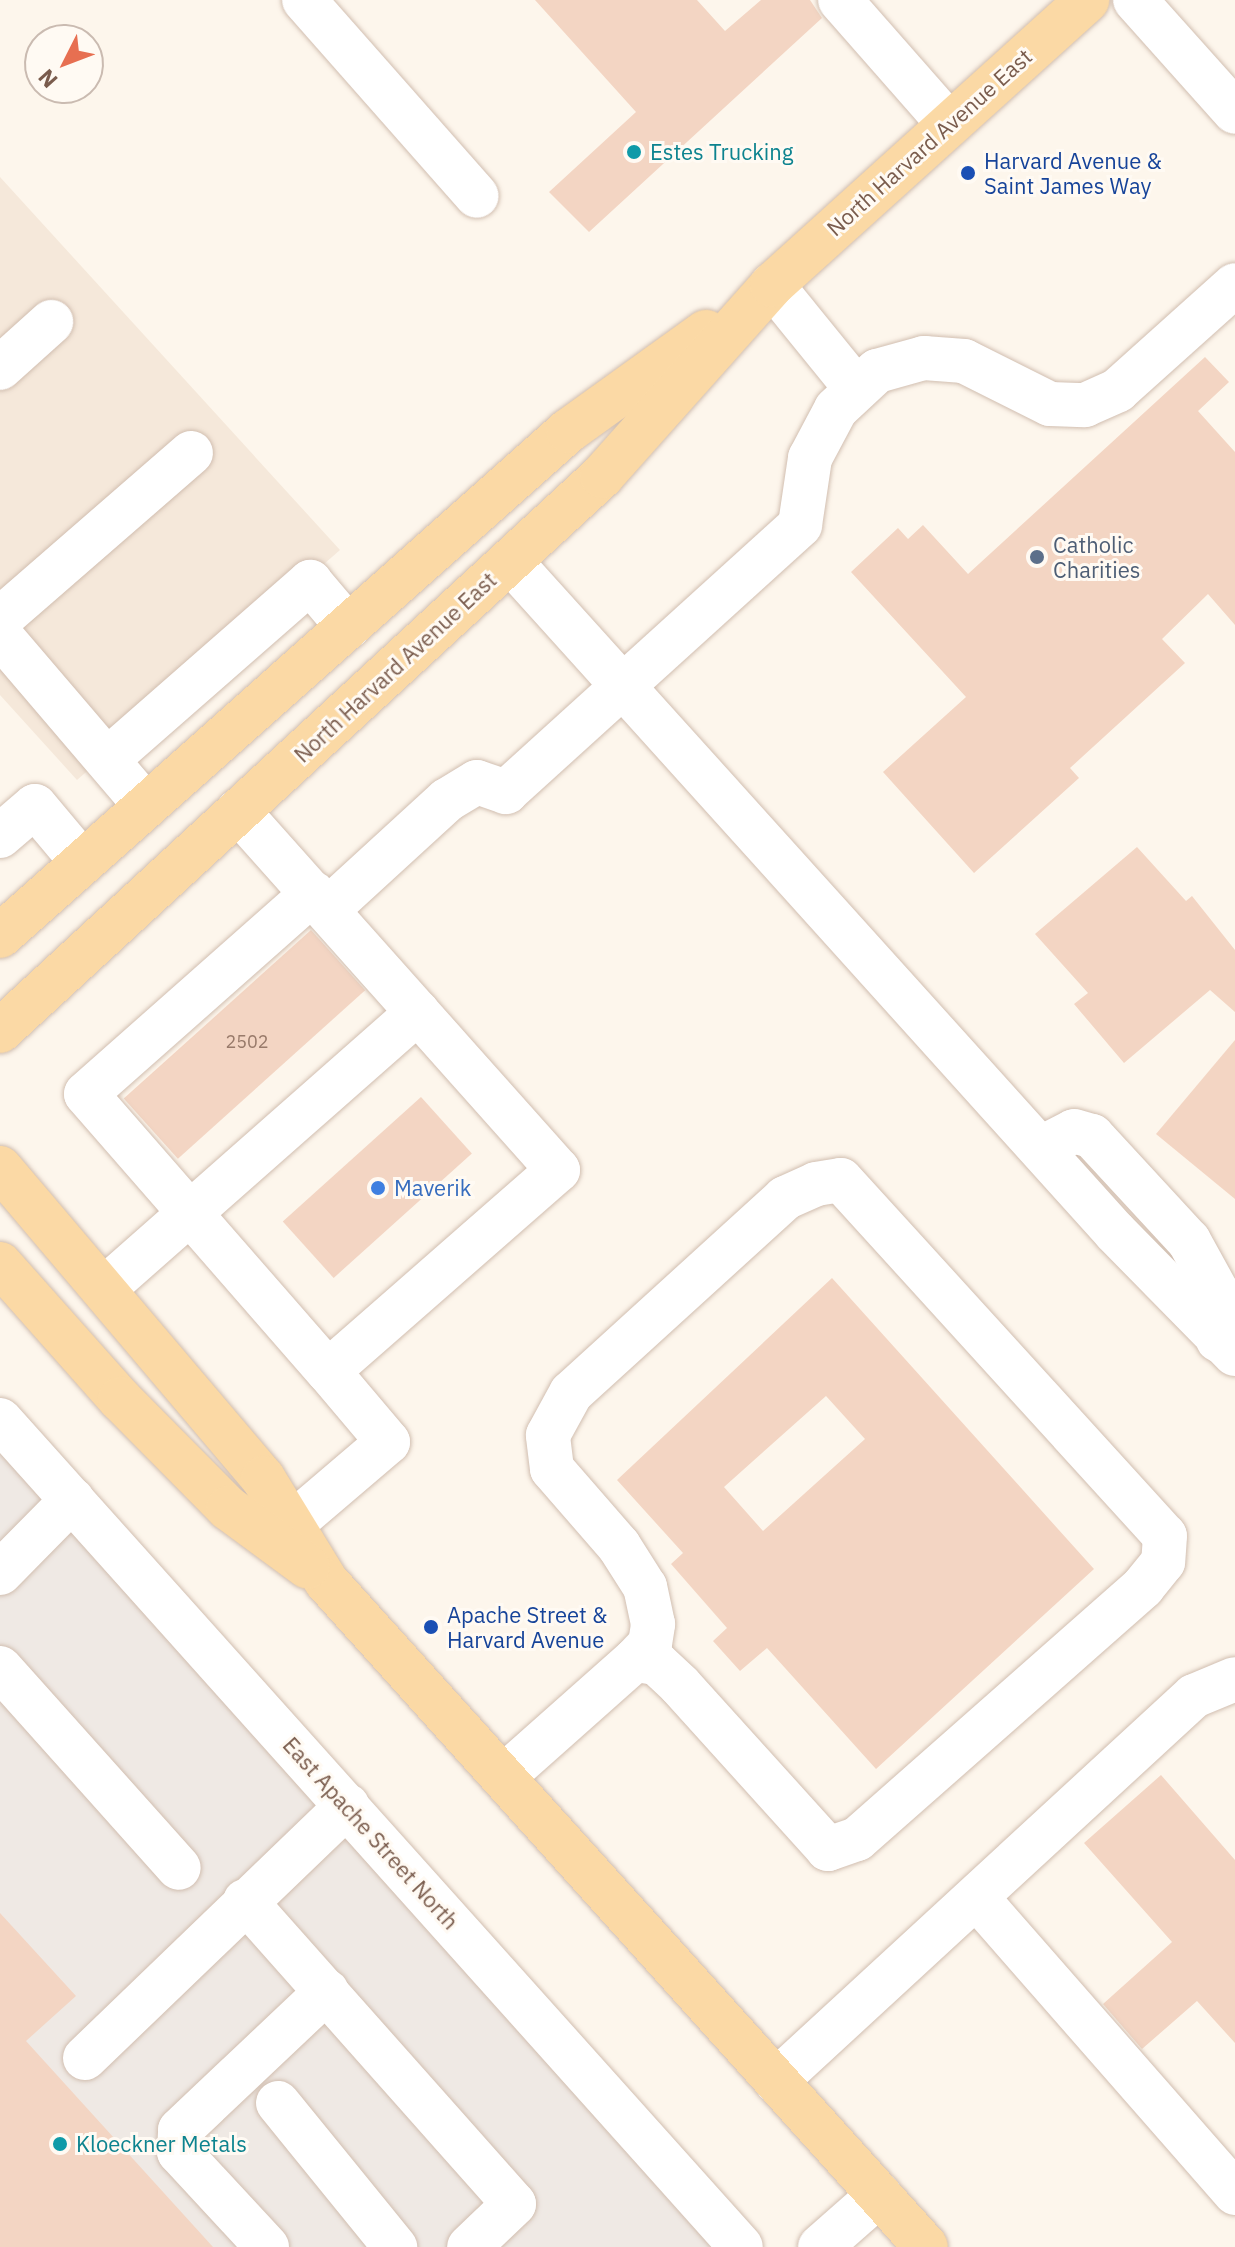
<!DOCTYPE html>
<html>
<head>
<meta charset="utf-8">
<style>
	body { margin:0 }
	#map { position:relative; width:1235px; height:2247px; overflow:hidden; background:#fdf6ec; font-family:"IBM Plex Sans",sans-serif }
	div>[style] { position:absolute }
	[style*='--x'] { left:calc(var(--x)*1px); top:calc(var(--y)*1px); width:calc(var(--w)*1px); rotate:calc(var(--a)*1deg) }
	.residential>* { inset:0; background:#f5e8da }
	.industrial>* { inset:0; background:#efe9e4 }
	.building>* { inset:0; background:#f3d5c3; transform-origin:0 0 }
	.roads { filter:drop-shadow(0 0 2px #d1beb0) drop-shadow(0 0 2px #d1beb0) }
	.minor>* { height:44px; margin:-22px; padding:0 22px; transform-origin:22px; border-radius:22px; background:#fff }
	.major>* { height:44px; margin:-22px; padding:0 22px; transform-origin:22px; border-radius:22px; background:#fbd9a5 }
	.dots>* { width:22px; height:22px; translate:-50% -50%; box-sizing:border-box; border:4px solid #fffaf3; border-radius:50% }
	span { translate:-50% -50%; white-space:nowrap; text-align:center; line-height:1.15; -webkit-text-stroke:6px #fffaf3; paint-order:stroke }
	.number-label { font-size:18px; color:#987a6a }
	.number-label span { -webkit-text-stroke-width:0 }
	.street-label { font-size:22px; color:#7a5c4d }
	.culture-label { font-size:22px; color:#0d838f }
	.left { translate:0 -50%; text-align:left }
	.transit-label { font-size:22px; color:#164399 }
	.service-label { font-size:22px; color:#4e5e75 }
	.shop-label { font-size:22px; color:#366cbe }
	.north { position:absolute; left:24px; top:24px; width:80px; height:80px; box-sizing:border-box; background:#fffaf3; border:2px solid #cabbb1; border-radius:50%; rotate:228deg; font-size:22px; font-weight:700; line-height:32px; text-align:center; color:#7a5c4d }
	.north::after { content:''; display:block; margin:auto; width:28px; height:36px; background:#e76f51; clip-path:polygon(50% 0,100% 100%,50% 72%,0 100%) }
</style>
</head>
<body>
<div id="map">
	<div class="residential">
		<div style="clip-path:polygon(0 177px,340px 550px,77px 780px,0 695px)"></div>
	</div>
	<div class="industrial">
		<div style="clip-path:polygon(0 1453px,724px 2247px,0 2247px)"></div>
	</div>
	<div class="building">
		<div style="clip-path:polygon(535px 0,697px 0,725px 31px,761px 0,810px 0,822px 18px,589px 232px,549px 192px,636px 112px)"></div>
		<div style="clip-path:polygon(1205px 357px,1229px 382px,1198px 411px,1235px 452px,1235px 625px,1208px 594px,1162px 639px,1185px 663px,1070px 768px,1079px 778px,974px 873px,883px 772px,966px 697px,851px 572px,898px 528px,908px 539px,923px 525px,968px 574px)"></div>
		<div style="clip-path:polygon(1137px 847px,1186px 901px,1192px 896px,1235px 950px,1235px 1012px,1210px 990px,1124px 1063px,1074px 1004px,1088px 993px,1035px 934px)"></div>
		<div style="left:311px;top:930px;width:81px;height:252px;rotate:48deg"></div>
		<div style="clip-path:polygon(1235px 1040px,1235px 1199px,1156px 1134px)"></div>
		<div style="left:421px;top:1097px;width:76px;height:186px;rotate:48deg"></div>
		<div style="clip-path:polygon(evenodd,832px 1278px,1094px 1569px,876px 1769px,767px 1648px,740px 1671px,713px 1641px,727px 1628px,671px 1564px,683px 1553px,617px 1480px,832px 1278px,826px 1396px,865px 1439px,763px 1531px,724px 1487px,826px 1396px)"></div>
		<div style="clip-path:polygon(1161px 1775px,1235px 1860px,1235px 2043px,1197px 2001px,1142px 2049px,1103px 2004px,1172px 1942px,1084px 1843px)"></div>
		<div style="clip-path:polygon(0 1913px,76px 1996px,26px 2041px,213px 2247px,0 2247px)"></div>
	</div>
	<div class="roads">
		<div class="minor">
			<div style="--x:304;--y:0;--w:261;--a:48.6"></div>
			<div style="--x:840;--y:0;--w:165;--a:48.7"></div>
			<div style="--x:1135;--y:0;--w:150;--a:48.2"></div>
			<div style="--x:772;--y:285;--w:132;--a:50.9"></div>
			<div style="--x:0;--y:368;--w:69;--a:-42"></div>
			<div style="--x:510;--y:561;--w:903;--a:47.96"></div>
			<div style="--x:1115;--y:1232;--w:171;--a:45.5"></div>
			<div style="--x:0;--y:619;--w:253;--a:-41"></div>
			<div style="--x:0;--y:635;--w:225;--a:49.5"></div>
			<div style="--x:108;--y:759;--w:269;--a:-41.2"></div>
			<div style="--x:310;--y:582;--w:59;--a:49.8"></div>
			<div style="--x:238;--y:811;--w:481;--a:48.3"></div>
			<div style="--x:558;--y:1170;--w:305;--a:138.8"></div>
			<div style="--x:328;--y:1371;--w:93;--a:49.8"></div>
			<div style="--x:388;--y:1442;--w:126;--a:139.5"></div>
			<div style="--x:0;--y:836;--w:46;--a:-40.6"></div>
			<div style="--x:35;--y:806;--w:73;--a:50"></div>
			<div style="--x:313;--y:893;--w:303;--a:138.5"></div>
			<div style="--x:86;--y:1094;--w:368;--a:48.9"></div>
			<div style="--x:328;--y:909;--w:161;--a:-42.5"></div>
			<div style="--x:447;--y:800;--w:35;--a:-31"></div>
			<div style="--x:477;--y:782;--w:31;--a:19"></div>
			<div style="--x:506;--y:792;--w:397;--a:-42.2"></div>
			<div style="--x:800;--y:525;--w:68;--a:-81.5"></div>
			<div style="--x:810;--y:458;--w:55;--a:-62"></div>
			<div style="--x:836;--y:409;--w:56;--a:-42.8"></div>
			<div style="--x:877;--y:371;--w:49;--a:-15.5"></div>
			<div style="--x:924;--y:358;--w:40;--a:4.3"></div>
			<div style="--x:964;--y:361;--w:96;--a:26.6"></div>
			<div style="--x:1050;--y:404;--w:35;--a:2"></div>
			<div style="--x:1085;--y:405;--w:36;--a:-24"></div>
			<div style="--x:1118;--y:390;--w:157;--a:-41.9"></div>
			<div style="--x:1041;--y:1148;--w:37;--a:-27"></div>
			<div style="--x:1074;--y:1131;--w:19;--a:16"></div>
			<div style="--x:1092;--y:1136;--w:143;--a:47.3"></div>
			<div style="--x:1189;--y:1241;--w:58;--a:61.2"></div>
			<div style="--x:1217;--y:1292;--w:48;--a:88.8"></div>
			<div style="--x:105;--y:1288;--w:417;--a:-41.4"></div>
			<div style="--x:0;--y:1420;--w:1110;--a:48.14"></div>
			<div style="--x:0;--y:1573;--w:103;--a:-45.4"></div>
			<div style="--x:0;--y:1668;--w:268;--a:48.2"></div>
			<div style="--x:503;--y:1777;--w:176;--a:-41.6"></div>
			<div style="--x:635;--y:1660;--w:22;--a:-47"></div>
			<div style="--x:650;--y:1644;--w:20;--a:-81"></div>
			<div style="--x:653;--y:1624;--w:38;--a:-102"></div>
			<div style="--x:645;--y:1587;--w:49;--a:-122.4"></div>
			<div style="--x:619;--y:1546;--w:102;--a:-131"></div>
			<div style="--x:552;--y:1469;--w:34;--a:-97"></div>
			<div style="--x:548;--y:1435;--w:48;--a:-61.3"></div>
			<div style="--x:571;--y:1393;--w:290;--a:-42.3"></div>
			<div style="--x:785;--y:1198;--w:34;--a:-24"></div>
			<div style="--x:816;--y:1184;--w:25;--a:-9"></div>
			<div style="--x:841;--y:1180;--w:481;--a:47.7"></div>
			<div style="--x:1165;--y:1536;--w:26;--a:94"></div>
			<div style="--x:1163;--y:1562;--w:32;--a:129"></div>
			<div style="--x:1143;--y:1587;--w:381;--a:138.6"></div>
			<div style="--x:857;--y:1839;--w:31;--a:161"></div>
			<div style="--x:828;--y:1849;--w:221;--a:-132.1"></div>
			<div style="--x:680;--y:1685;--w:33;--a:-137"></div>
			<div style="--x:656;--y:1663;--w:21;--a:-172"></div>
			<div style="--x:977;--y:1898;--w:392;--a:48.8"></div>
			<div style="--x:245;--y:1901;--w:405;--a:48.4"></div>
			<div style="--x:514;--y:2204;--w:62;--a:136.3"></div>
			<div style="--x:85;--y:2058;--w:364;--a:-43.9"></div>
			<div style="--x:776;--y:2081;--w:568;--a:-42.65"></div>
			<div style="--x:1194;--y:1696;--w:44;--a:-22.5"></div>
			<div style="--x:278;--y:2103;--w:186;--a:50.9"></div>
			<div style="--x:267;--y:2247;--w:129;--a:-132.8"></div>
			<div style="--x:179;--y:2152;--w:22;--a:-87"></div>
			<div style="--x:180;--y:2130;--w:202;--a:-43.4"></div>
			<div style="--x:820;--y:2247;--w:79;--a:-41.4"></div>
		</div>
		<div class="major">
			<div style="--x:0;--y:936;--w:760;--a:-41.64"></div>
			<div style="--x:568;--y:431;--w:170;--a:-35.7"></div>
			<div style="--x:0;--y:1031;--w:819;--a:-42.67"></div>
			<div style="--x:602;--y:476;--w:256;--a:-48.3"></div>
			<div style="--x:772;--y:285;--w:425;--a:-42.1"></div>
			<div style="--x:0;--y:1168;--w:407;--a:49.7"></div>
			<div style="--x:263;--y:1478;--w:121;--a:58.5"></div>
			<div style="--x:326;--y:1581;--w:896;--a:47.98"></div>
			<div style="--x:0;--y:1264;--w:181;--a:48.4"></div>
			<div style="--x:120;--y:1399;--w:153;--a:45.3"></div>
			<div style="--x:228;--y:1508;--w:99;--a:36.4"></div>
		</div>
	</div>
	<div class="dots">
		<div style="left:634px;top:152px;background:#0f9aa8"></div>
		<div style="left:968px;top:173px;background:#1a4fb4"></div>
		<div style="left:1037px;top:557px;background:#5c6f8a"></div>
		<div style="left:378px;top:1188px;background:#3f7fe0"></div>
		<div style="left:431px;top:1627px;background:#1a4fb4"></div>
		<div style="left:60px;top:2144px;background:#0f9aa8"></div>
	</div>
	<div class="number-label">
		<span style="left:247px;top:1042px">2502</span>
	</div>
	<div class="street-label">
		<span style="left:929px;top:142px;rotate:-42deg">North Harvard Avenue East</span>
		<span style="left:395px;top:667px;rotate:-43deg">North Harvard Avenue East</span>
		<span style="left:371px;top:1833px;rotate:48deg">East Apache Street North</span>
	</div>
	<div class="culture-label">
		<span class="left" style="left:650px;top:152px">Estes Trucking</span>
		<span class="left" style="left:76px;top:2144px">Kloeckner Metals</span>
	</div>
	<div class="transit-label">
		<span class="left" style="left:984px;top:173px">Harvard Avenue &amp;<br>Saint James Way</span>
		<span class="left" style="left:447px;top:1627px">Apache Street &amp;<br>Harvard Avenue</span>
	</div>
	<div class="service-label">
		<span class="left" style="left:1053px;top:557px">Catholic<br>Charities</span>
	</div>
	<div class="shop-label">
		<span class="left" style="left:394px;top:1188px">Maverik</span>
	</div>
	<div class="north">N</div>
</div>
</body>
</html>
